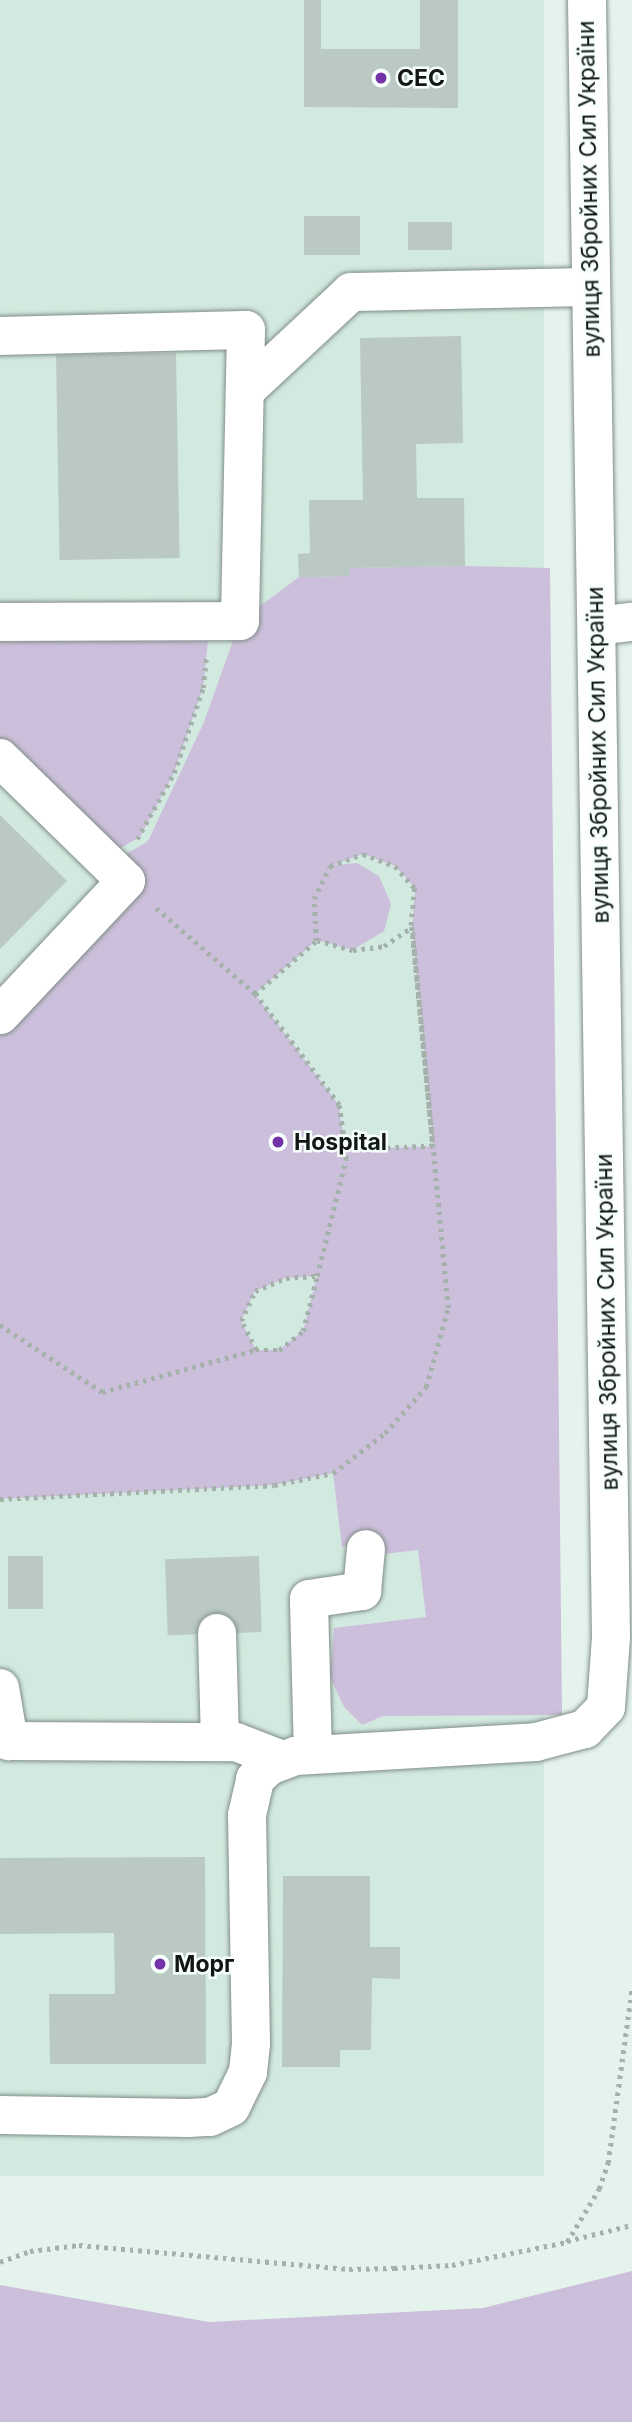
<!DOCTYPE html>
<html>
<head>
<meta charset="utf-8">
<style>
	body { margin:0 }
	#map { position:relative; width:632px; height:2422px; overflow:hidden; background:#e4f3ec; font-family:Inter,sans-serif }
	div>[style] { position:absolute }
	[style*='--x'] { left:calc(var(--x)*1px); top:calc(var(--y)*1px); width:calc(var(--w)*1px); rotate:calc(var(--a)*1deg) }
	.built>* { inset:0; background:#d2e9df; transform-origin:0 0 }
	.green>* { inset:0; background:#ccbfdb }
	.building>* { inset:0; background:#bac9c3; transform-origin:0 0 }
	.path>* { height:4.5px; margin-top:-2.25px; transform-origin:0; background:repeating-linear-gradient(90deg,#a5b1ab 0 3.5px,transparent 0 8.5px) }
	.roads { filter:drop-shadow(0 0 2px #808e88) drop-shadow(0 0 2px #808e88) }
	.minor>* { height:38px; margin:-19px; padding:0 19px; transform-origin:19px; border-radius:19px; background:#fff }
	.dots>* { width:19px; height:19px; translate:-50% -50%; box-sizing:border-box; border:4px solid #f6fffb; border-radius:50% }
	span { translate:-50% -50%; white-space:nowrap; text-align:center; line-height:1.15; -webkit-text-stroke:5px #f6fffb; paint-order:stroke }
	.poi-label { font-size:23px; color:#121715; font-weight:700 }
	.left { translate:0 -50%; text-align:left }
	.street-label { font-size:23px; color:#121715 }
</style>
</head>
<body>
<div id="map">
	<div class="built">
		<div style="left:0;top:0;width:544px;height:2176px"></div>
	</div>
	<div class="green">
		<div style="clip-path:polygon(evenodd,465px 566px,550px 568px,562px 1715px,383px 1716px,362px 1725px,344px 1707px,330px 1677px,334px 1628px,426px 1617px,418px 1550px,384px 1554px,381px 1542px,342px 1547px,333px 1473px,274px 1485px,0 1499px,0 1015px,118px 859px,148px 841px,204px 722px,240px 621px,299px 577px,349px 576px,349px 568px,465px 566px,363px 854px,395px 866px,415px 888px,412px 927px,433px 1146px,345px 1150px,339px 1105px,255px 994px,317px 940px,353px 950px,384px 931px,391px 904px,379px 876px,357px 863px,334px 865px,363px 854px,465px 566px,317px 1276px,303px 1331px,279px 1350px,256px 1350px,241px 1321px,255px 1291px,286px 1278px,317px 1276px)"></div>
		<div style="clip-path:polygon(210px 621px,203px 688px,174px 773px,140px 837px,101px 859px,0 758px,0 622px)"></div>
		<div style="clip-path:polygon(632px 2271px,632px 2422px,0 2422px,0 2285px,209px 2322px,483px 2308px)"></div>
	</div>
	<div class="building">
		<div style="clip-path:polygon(304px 0,321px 0,321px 49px,420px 49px,420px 0,458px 0,458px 108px,304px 107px)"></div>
		<div style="left:304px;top:216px;width:56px;height:39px"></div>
		<div style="left:408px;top:222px;width:44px;height:28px"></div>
		<div style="clip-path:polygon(461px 336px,463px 443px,416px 444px,417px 498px,464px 498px,465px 566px,349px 568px,350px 576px,299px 577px,298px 554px,310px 553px,309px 500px,363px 500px,360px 338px)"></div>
		<div style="left:176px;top:353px;width:205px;height:120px;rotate:89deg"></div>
		<div style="clip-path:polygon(0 815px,67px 881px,0 949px)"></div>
		<div style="left:8px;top:1556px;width:35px;height:53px"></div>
		<div style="left:259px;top:1556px;width:76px;height:94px;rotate:88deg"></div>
		<div style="clip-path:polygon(205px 1857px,206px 2064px,50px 2064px,49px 1994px,115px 1994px,114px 1933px,0 1934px,0 1858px)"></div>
		<div style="clip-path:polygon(283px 1876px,370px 1876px,370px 1947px,400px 1947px,400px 1979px,372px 1978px,371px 2050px,340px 2050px,340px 2067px,282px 2067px)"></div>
	</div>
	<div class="path">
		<div style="--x:137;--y:839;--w:76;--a:-60.7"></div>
		<div style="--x:174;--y:773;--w:90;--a:-71.2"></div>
		<div style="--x:203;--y:688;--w:31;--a:-84"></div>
		<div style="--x:412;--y:927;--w:220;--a:84.5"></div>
		<div style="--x:433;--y:1146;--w:88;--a:177.4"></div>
		<div style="--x:345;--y:1150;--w:45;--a:-97.6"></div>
		<div style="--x:339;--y:1105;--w:139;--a:-127.1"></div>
		<div style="--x:255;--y:994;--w:82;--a:-41.1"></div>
		<div style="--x:317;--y:940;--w:37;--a:16"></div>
		<div style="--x:353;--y:950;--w:31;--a:-7"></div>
		<div style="--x:384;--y:946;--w:34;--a:-34"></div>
		<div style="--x:316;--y:941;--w:42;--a:-92.7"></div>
		<div style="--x:314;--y:899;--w:37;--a:-64"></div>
		<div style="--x:330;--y:866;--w:35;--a:-20"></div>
		<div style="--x:363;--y:854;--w:34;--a:21"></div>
		<div style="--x:395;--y:866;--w:30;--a:48"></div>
		<div style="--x:415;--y:888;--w:40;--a:95.7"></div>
		<div style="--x:0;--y:1325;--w:122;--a:33.3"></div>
		<div style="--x:102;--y:1392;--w:160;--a:-15.3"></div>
		<div style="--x:256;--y:1350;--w:33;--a:-117"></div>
		<div style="--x:241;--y:1321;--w:33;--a:-65"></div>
		<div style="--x:255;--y:1291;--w:34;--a:-23"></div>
		<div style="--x:286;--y:1278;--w:31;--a:-4"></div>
		<div style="--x:317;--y:1276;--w:121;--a:-76.1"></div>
		<div style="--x:346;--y:1159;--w:54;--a:-97.4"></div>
		<div style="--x:339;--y:1105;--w:139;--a:-127.1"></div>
		<div style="--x:255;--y:994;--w:136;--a:-139.2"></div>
		<div style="--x:256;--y:1350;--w:23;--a:0"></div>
		<div style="--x:279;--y:1350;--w:31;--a:-38"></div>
		<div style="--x:303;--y:1331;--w:57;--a:-75.7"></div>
		<div style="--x:0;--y:1499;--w:274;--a:-2.9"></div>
		<div style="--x:274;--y:1485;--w:60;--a:-11.5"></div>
		<div style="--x:333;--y:1473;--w:66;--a:-37.6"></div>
		<div style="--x:385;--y:1433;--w:62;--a:-48.3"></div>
		<div style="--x:426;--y:1387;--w:82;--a:-74.4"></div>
		<div style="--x:448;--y:1308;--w:383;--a:-95.4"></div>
		<div style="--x:567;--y:2241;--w:67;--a:-13.8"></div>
		<div style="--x:0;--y:2262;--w:32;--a:-20"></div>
		<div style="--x:30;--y:2251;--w:49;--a:-7"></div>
		<div style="--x:79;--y:2245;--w:271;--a:5.1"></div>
		<div style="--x:349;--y:2269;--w:45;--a:-1.3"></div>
		<div style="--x:394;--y:2268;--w:58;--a:-3"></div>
		<div style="--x:452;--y:2265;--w:117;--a:-11.3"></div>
		<div style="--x:567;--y:2242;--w:62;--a:-58.9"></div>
		<div style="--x:599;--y:2189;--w:28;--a:-71"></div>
		<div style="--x:608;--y:2163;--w:177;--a:-82.2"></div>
	</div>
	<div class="roads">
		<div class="minor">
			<div style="--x:0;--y:336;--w:246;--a:-1.4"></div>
			<div style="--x:246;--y:330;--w:291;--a:91.2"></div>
			<div style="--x:240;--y:621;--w:240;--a:179.8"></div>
			<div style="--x:245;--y:391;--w:145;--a:-43"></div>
			<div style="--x:351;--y:292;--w:239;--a:-1.2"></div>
			<div style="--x:597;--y:626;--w:35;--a:-7"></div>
			<div style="--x:0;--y:758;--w:176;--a:44.3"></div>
			<div style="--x:126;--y:881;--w:184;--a:133.2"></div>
			<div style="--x:217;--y:1633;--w:109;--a:88.4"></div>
			<div style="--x:0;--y:1688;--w:54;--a:80.4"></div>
			<div style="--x:9;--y:1741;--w:227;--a:0.3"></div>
			<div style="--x:236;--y:1742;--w:47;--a:21.1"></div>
			<div style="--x:313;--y:1755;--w:156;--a:-91.5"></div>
			<div style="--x:309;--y:1599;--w:54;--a:-8.6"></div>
			<div style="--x:362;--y:1591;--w:42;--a:-84.6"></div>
			<div style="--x:0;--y:2115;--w:188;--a:0.9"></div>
			<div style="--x:188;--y:2118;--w:22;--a:-3"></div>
			<div style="--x:210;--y:2117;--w:23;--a:-25"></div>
			<div style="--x:231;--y:2107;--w:39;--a:-64"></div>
			<div style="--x:248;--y:2072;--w:28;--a:-84"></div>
			<div style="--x:251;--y:2044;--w:229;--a:-91"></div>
			<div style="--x:247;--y:1815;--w:37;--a:-77"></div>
			<div style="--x:255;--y:1779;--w:19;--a:-43"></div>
			<div style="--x:269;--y:1766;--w:28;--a:-21"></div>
			<div style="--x:295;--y:1756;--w:241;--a:-3.3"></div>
			<div style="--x:536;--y:1742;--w:51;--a:-14.9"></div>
			<div style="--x:585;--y:1729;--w:30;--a:-46"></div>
			<div style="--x:606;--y:1707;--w:70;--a:-85.9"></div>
			<div style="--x:611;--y:1637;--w:1637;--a:-90.84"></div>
		</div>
	</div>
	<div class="dots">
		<div style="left:381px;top:78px;background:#7432a7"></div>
		<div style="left:278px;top:1142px;background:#7432a7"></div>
		<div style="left:160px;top:1964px;background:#7432a7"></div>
	</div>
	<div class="poi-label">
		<span class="left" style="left:397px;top:78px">СЕС</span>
		<span class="left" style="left:294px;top:1142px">Hospital</span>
		<span class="left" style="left:174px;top:1964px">Морг</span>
	</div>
	<div class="street-label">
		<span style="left:589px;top:189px;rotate:-91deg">вулиця Збройних Сил України</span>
		<span style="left:598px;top:755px;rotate:-91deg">вулиця Збройних Сил України</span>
		<span style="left:607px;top:1322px;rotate:-91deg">вулиця Збройних Сил України</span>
	</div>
</div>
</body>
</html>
